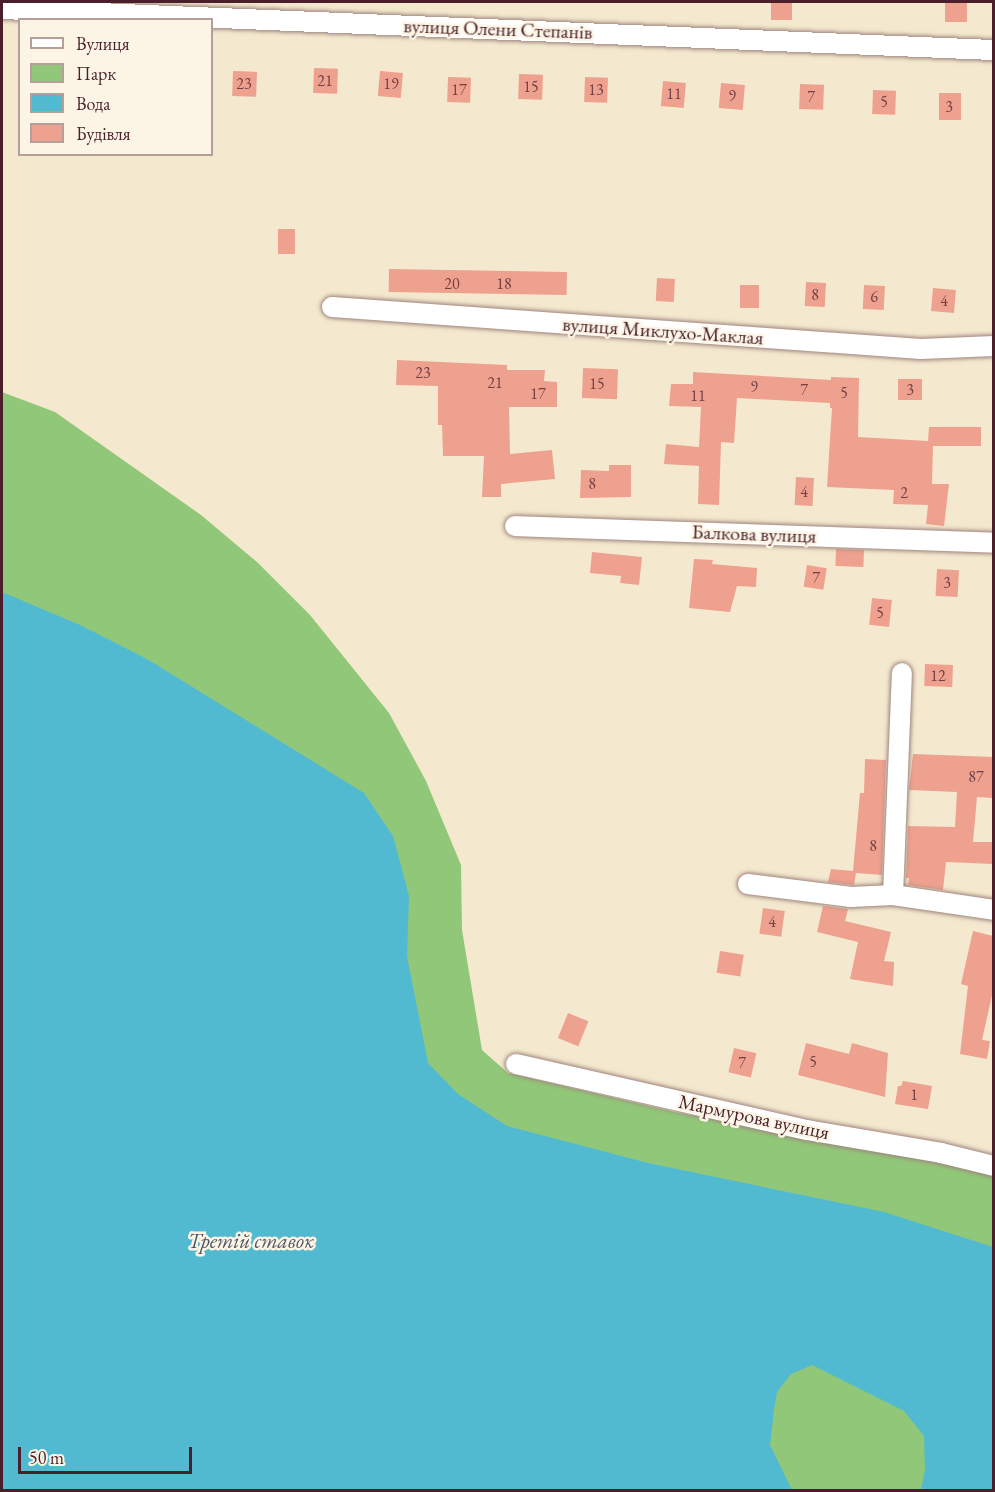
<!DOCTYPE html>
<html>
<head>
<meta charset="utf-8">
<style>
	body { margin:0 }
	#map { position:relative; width:995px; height:1492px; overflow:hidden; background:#f4e9cf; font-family:"EB Garamond",serif }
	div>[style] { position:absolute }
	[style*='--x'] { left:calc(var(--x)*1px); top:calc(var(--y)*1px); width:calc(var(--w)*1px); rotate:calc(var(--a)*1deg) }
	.green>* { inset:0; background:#91c779 }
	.water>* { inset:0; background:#52bad0 }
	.building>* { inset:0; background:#eea18f; transform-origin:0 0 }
	.roads { filter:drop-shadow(0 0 2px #9f847d) drop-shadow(0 0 2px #9f847d) }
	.street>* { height:20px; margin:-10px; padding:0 10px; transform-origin:10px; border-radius:10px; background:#fff }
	span { translate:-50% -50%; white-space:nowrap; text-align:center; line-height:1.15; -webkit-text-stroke:5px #fcf5e5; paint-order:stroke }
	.number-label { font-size:16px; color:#734044 }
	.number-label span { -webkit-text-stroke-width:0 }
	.street-label { font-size:20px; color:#4a1f2b }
	.water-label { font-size:21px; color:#4d5565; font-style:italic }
	.frame { position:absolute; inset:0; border:3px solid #4a1f2b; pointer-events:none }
	.legend { position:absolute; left:18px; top:18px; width:195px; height:138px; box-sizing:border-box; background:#fcf5e5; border:2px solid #b59f9b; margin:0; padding:8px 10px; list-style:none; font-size:18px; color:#4a1f2b }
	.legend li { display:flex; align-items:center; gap:12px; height:30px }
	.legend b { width:30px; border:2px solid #b59f9b }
	.scale { position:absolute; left:18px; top:1447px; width:174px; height:27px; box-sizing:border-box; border:3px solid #4a1f2b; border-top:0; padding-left:8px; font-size:18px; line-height:21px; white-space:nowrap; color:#4a1f2b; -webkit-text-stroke:4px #fcf5e5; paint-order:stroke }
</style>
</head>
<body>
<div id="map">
	<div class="green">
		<div style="clip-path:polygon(2px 392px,55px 412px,201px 515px,257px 562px,310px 615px,389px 713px,426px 781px,461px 865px,462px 930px,482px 1050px,508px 1073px,674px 1112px,940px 1162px,994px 1174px,993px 1490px,2px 1490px)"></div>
	</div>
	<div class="water">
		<div style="clip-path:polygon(2px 592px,80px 625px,147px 659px,364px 793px,393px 836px,409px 896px,407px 956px,428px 1063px,458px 1094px,507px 1126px,648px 1163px,884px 1212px,993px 1247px,993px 1490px,921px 1490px,925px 1470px,924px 1436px,904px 1411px,812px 1365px,791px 1374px,777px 1392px,774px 1410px,770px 1445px,792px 1490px,2px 1490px)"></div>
	</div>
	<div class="building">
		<div style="left:771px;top:2px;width:21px;height:18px"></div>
		<div style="left:945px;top:2px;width:22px;height:20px"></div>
		<div style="left:314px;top:68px;width:24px;height:25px;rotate:2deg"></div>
		<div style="left:233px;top:71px;width:24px;height:25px;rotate:2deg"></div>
		<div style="left:380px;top:71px;width:23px;height:25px;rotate:5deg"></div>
		<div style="left:519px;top:74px;width:24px;height:25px;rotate:2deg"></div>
		<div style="left:448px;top:77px;width:23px;height:25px;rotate:2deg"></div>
		<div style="left:585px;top:77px;width:23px;height:25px;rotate:2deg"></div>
		<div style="left:663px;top:81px;width:23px;height:25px;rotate:5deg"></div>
		<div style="left:721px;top:83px;width:24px;height:25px;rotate:5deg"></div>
		<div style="left:800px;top:84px;width:24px;height:25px;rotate:2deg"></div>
		<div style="left:873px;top:90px;width:23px;height:24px;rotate:2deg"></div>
		<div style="left:939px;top:93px;width:22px;height:27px"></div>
		<div style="left:278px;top:229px;width:17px;height:25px"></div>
		<div style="left:389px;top:269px;width:178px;height:23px;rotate:1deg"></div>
		<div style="left:657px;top:278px;width:18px;height:23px;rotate:3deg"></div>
		<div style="left:806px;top:282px;width:20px;height:24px;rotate:3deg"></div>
		<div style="left:740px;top:285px;width:19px;height:23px"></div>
		<div style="left:864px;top:285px;width:21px;height:24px;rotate:3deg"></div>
		<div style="left:933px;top:288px;width:23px;height:23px;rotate:5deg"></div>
		<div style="clip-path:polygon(397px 360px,507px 365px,507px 370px,545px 370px,544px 381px,557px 382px,557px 407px,509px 407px,510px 454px,552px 450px,555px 479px,501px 484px,501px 497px,482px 497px,484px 456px,443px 456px,442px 425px,438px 425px,438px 386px,396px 385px)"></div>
		<div style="left:583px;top:368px;width:35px;height:30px;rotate:2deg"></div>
		<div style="clip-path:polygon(693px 372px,831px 380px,831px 377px,859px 378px,858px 437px,928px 441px,929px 427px,981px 427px,981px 446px,933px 446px,932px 484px,949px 484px,944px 526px,926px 524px,928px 505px,893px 504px,894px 490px,827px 487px,832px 408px,830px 408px,830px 403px,737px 398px,734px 443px,721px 442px,719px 505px,698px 504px,699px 466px,664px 464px,666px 444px,699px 447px,701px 407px,669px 406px,671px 384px,693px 384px)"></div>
		<div style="left:898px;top:379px;width:24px;height:21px"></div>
		<div style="clip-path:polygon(609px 465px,631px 465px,631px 497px,580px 498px,581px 470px,609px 471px)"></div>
		<div style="left:796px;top:477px;width:18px;height:28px;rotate:3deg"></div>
		<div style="left:836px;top:549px;width:28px;height:17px;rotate:2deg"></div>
		<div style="clip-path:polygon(592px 552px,642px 557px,639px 585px,620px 583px,621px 576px,590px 573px)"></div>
		<div style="clip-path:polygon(694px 559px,713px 560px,712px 564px,757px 568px,756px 587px,737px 586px,730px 612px,689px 608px)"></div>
		<div style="left:807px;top:565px;width:20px;height:22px;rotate:9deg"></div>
		<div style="left:937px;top:569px;width:22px;height:27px;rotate:3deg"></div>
		<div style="left:872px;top:598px;width:20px;height:27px;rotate:6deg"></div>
		<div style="left:925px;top:664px;width:28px;height:22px;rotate:2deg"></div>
		<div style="clip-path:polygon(913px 754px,993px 757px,993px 798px,977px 797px,973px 842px,993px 842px,993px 864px,946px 862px,943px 890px,908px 885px,909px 878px,906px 878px,908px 826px,955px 827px,957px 792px,909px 790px)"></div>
		<div style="clip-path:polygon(865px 759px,886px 760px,882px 875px,856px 873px,854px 885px,828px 882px,831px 869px,853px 871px,860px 793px,864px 793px)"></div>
		<div style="clip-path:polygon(823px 906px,848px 909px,845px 921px,891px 932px,884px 961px,894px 962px,893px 986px,850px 979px,858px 942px,817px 932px)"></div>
		<div style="left:763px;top:908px;width:22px;height:26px;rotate:8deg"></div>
		<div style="clip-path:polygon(973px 931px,993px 936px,993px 991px,982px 1040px,990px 1041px,987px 1059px,960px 1054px,968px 986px,961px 984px)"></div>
		<div style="left:720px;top:951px;width:24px;height:22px;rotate:9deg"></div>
		<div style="left:568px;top:1013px;width:22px;height:27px;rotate:22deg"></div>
		<div style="clip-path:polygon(806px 1043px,849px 1054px,852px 1043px,888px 1053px,885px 1097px,798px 1075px)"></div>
		<div style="left:734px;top:1048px;width:23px;height:25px;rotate:13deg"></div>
		<div style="clip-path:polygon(903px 1081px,932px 1086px,928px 1109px,895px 1104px,898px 1086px,901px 1086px)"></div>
	</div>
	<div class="roads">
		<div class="street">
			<div style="--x:2;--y:9;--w:993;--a:2.37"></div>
			<div style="--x:332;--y:307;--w:590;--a:4.08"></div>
			<div style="--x:921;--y:349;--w:73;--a:-2.4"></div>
			<div style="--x:515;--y:526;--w:479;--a:2"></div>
			<div style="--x:748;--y:884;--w:104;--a:7.2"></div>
			<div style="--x:851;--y:897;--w:42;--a:-2.7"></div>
			<div style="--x:893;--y:895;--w:102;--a:8.4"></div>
			<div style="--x:893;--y:895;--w:222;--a:-87.7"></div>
			<div style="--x:516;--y:1064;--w:298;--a:12.8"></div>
			<div style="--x:807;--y:1130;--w:136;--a:9.7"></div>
			<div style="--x:941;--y:1153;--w:55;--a:13.8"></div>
		</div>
	</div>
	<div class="number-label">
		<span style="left:325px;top:81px">21</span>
		<span style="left:244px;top:84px">23</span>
		<span style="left:391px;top:84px">19</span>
		<span style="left:531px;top:87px">15</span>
		<span style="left:459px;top:90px">17</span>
		<span style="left:596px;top:90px">13</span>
		<span style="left:674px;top:94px">11</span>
		<span style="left:732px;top:96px">9</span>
		<span style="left:811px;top:97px">7</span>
		<span style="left:884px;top:102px">5</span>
		<span style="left:949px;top:107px">3</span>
		<span style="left:452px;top:284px">20</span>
		<span style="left:504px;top:284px">18</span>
		<span style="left:815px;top:295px">8</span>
		<span style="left:874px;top:297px">6</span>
		<span style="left:944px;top:301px">4</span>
		<span style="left:423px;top:373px">23</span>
		<span style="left:495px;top:383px">21</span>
		<span style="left:597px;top:384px">15</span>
		<span style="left:754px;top:387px">9</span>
		<span style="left:804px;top:390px">7</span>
		<span style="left:910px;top:390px">3</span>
		<span style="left:844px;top:393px">5</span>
		<span style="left:538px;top:394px">17</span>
		<span style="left:698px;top:396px">11</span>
		<span style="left:592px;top:484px">8</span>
		<span style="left:804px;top:492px">4</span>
		<span style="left:904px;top:493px">2</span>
		<span style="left:816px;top:578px">7</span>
		<span style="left:947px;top:583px">3</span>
		<span style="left:880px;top:613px">5</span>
		<span style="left:938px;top:676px">12</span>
		<span style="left:976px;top:777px">87</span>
		<span style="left:873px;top:846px">8</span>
		<span style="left:772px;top:922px">4</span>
		<span style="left:813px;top:1062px">5</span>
		<span style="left:742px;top:1063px">7</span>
		<span style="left:914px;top:1095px">1</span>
	</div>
	<div class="street-label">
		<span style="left:498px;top:29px;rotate:2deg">вулиця Олени Степанів</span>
		<span style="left:663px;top:331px;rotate:4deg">вулиця Миклухо-Маклая</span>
		<span style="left:754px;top:534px;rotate:2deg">Балкова вулиця</span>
		<span style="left:754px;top:1117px;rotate:12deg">Мармурова вулиця</span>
	</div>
	<div class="water-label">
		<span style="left:251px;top:1241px">Третій ставок</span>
	</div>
	<div class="frame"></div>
	<ul class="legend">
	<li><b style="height:8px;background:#fff"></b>Вулиця</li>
	<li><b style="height:16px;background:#91c779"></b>Парк</li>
	<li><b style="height:16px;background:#52bad0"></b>Вода</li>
	<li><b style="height:16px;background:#eea18f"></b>Будівля</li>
	</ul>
	<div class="scale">50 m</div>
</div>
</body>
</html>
